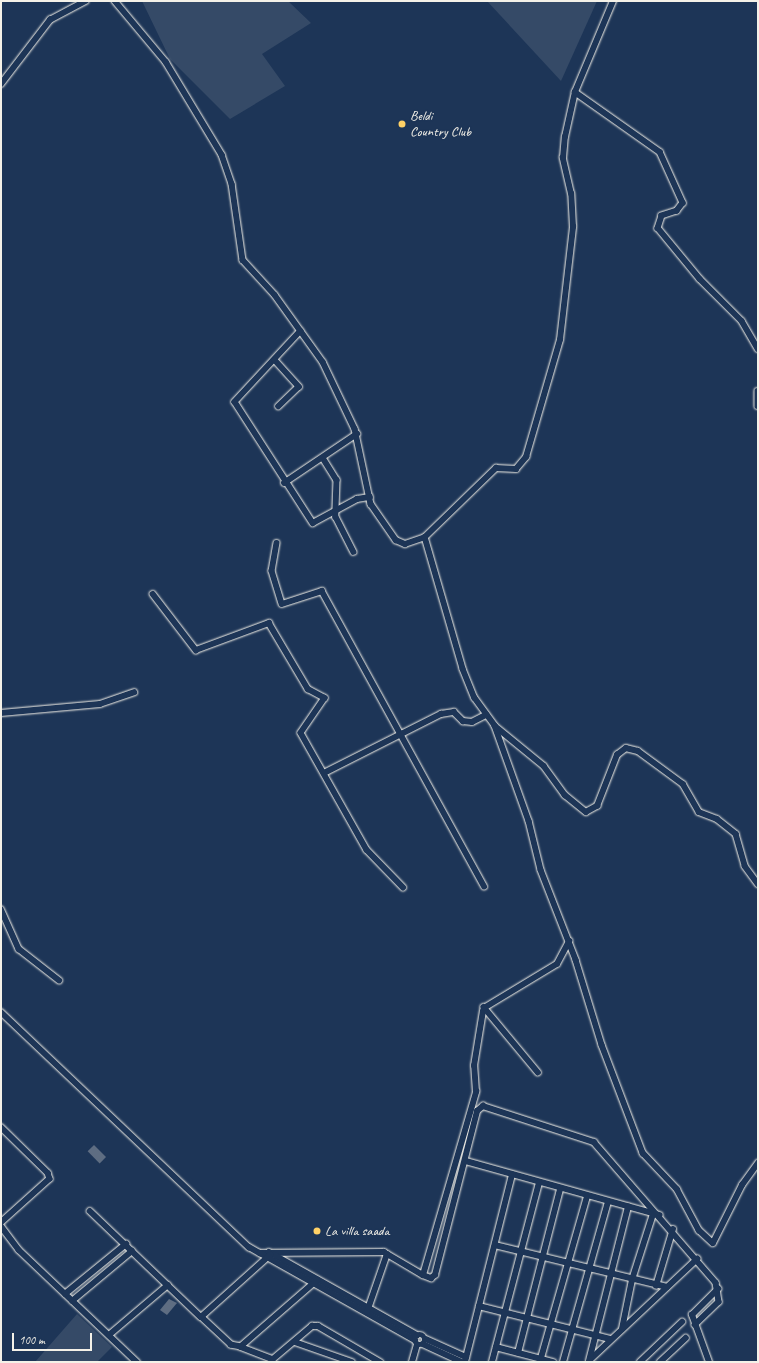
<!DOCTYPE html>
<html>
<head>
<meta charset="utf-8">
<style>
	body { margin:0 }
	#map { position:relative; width:759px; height:1363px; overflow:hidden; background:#1d3557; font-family:Caveat,sans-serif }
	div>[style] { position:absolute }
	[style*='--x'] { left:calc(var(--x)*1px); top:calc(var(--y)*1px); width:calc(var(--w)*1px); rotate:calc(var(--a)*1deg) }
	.green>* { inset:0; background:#354a67 }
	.water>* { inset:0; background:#5e6d82; transform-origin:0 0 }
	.roads { filter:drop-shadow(0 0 1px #f4f1e8) drop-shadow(0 0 1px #f4f1e8) }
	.minor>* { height:5.5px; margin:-2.75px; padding:0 2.75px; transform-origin:2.75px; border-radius:2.75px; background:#1d3557 }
	.minor>.ring { margin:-2.75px; padding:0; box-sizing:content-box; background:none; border:5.5px solid #1d3557; border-radius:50% }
	.dots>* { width:11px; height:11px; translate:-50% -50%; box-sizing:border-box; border:2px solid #1d3557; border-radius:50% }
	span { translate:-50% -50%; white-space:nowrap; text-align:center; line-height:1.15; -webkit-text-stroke:3px #1d3557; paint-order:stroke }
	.poi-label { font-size:14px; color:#f4f1e8 }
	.left { translate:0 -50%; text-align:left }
	.frame { position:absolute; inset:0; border:2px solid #f4f1e8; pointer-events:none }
	.scale { position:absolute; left:12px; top:1333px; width:80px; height:18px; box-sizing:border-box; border:2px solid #f4f1e8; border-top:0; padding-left:5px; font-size:12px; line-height:14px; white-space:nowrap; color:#f4f1e8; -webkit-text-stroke:3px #1d3557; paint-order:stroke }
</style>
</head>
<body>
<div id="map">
	<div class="green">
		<div style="clip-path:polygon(142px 1px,288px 1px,311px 23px,262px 54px,285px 86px,230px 119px,170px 59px)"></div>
		<div style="clip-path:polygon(487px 1px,597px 1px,561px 81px)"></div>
		<div style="clip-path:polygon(77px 1314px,112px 1347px,97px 1362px,35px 1362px)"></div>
	</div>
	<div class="water">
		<div style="left:94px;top:1145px;width:17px;height:9px;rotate:45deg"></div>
		<div style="clip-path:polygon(169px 1299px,177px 1303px,167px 1315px,160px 1310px)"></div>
	</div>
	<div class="roads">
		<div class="minor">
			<div style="--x:115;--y:1;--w:80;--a:50.1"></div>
			<div style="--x:166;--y:62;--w:109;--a:58.9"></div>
			<div style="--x:222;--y:155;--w:31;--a:71"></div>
			<div style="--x:232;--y:184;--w:77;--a:81.8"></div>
			<div style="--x:243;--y:260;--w:47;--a:47.6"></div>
			<div style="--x:275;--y:295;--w:82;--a:54.4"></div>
			<div style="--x:323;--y:362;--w:74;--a:64.5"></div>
			<div style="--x:355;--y:429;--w:77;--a:78"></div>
			<div style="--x:371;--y:504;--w:44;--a:55.2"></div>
			<div style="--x:396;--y:540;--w:10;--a:24"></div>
			<div style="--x:405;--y:544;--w:21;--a:-19"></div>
			<div style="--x:425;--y:537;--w:99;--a:-44.2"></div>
			<div style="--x:496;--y:468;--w:20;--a:3"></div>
			<div style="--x:516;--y:469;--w:16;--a:-50"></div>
			<div style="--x:526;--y:457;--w:122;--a:-73.8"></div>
			<div style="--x:560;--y:340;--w:114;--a:-83.4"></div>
			<div style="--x:573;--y:227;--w:33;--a:-93"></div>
			<div style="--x:571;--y:194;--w:37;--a:-103"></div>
			<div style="--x:563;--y:158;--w:21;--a:-85"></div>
			<div style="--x:565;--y:137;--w:46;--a:-77.5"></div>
			<div style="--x:575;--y:92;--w:99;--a:-67.3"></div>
			<div style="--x:1;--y:84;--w:81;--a:-52.6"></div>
			<div style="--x:50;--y:20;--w:40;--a:-28"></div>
			<div style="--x:575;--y:92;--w:104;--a:35.2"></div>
			<div style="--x:660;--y:152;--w:56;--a:65.7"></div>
			<div style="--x:683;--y:203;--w:10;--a:127"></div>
			<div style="--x:677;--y:211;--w:16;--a:162"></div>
			<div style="--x:662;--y:216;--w:13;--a:108"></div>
			<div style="--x:658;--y:228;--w:66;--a:50.5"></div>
			<div style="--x:700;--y:279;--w:59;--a:45"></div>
			<div style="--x:742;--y:321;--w:32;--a:60"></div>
			<div style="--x:301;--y:331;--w:97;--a:132.9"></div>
			<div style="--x:235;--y:402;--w:144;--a:57.2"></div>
			<div style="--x:313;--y:523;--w:50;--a:-28.6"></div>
			<div style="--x:357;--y:499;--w:13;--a:-9"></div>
			<div style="--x:275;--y:360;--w:36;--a:48"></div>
			<div style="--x:299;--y:387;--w:28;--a:136"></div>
			<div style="--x:758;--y:391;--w:15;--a:90"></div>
			<div style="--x:323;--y:458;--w:26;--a:58"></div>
			<div style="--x:337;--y:480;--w:37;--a:92"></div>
			<div style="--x:336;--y:517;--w:39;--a:63"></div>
			<div style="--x:284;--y:483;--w:88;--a:-33.9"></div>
			<div style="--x:425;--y:537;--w:137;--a:73.9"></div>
			<div style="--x:463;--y:669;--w:31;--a:68"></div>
			<div style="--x:475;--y:698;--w:34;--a:54"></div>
			<div style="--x:495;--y:726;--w:63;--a:39.2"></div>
			<div style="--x:544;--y:766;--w:36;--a:54"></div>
			<div style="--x:565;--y:795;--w:27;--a:39"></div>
			<div style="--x:586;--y:812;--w:13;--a:-29"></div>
			<div style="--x:597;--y:806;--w:55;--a:-68.6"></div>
			<div style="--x:617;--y:755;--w:11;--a:-38"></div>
			<div style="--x:626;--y:748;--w:12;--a:14"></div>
			<div style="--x:638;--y:751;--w:56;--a:36.3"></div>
			<div style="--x:683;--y:784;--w:32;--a:60"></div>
			<div style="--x:699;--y:812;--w:19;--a:21"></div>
			<div style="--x:717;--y:819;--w:24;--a:38"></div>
			<div style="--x:736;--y:834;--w:33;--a:74"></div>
			<div style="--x:745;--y:866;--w:22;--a:54"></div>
			<div style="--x:277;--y:543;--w:28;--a:100"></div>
			<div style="--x:272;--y:571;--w:34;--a:73"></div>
			<div style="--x:282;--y:604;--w:42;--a:-18"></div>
			<div style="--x:322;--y:591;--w:337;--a:61.2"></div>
			<div style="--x:153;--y:594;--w:71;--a:52.5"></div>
			<div style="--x:196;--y:650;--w:78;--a:-20.3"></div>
			<div style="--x:269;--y:623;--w:77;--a:59.4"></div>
			<div style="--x:308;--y:689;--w:19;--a:28"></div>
			<div style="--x:325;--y:698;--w:42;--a:124.4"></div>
			<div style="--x:301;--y:733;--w:134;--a:60.6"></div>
			<div style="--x:367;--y:850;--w:52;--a:45.8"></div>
			<div style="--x:1;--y:713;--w:99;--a:-5.2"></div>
			<div style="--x:100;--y:704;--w:36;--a:-19"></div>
			<div style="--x:495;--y:726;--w:101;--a:70.3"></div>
			<div style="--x:529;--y:821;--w:50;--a:76.2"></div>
			<div style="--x:541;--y:870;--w:97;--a:68.7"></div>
			<div style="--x:576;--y:960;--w:89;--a:73"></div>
			<div style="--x:602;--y:1045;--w:116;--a:69.2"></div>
			<div style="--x:643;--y:1153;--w:50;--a:46.6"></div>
			<div style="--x:677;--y:1189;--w:47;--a:61.8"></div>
			<div style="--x:699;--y:1230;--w:19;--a:43"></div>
			<div style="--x:713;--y:1243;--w:65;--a:-63.4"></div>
			<div style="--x:742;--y:1185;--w:27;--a:-54"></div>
			<div style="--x:326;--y:772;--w:129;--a:-26.8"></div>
			<div style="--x:441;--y:714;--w:13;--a:-9"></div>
			<div style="--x:454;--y:712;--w:13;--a:45"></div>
			<div style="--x:463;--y:721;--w:9;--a:6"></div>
			<div style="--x:472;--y:722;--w:16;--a:-27"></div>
			<div style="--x:1;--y:909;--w:44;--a:65.8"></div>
			<div style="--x:19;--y:949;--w:51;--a:37.8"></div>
			<div style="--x:1;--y:1012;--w:342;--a:43.5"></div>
			<div style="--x:249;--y:1247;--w:13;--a:29"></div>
			<div style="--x:260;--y:1253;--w:124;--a:-0.5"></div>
			<div style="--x:384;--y:1252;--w:45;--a:30.5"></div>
			<div style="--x:423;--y:1275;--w:191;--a:-73.8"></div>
			<div style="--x:476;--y:1092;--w:26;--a:-94"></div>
			<div style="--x:474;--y:1066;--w:56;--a:-80.7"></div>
			<div style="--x:538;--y:1073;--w:85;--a:-129.7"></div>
			<div style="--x:484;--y:1008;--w:85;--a:-31.1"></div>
			<div style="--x:557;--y:964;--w:26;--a:-62"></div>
			<div style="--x:1;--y:1127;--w:66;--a:44.4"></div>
			<div style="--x:48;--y:1173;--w:6;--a:72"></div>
			<div style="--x:50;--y:1179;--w:66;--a:138.1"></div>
			<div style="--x:466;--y:1161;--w:201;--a:15.6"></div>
			<div style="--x:90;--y:1211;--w:153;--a:43.7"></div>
			<div style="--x:1;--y:1226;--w:30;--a:53"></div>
			<div style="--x:19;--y:1250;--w:163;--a:43.5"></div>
			<div style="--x:495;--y:1245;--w:177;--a:13.7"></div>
			<div style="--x:269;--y:1252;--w:170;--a:29.3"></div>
			<div style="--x:260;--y:1253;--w:178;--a:29.3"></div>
			<div style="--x:423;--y:1275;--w:9;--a:21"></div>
			<div style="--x:431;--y:1278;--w:5;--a:-37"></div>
			<div style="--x:435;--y:1275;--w:169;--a:-75.6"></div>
			<div style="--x:477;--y:1111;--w:8;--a:-40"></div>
			<div style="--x:483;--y:1106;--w:117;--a:18"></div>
			<div style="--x:594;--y:1142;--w:186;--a:49.1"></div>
			<div style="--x:716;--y:1283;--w:19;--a:81"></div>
			<div style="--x:719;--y:1302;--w:33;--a:136"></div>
			<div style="--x:318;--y:1280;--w:102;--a:139"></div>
			<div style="--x:241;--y:1347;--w:34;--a:21"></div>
			<div style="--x:273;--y:1359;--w:51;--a:-40.2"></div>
			<div style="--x:312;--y:1326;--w:6;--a:0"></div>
			<div style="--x:318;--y:1326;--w:72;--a:30.1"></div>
			<div style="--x:656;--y:1286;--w:59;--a:-73.4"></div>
			<div style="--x:65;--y:1294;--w:79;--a:-39.3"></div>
			<div style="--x:72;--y:1301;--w:78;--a:-39.8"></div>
			<div style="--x:479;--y:1306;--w:135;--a:14.1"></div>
			<div style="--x:367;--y:1312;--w:61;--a:-71"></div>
			<div style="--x:622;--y:1329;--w:50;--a:-78.5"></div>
			<div style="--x:632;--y:1280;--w:69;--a:-72.3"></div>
			<div class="ring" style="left:414.5px;top:1334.5px;width:5.5px;height:5.5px"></div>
			<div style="--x:109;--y:1335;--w:77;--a:-40.3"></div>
			<div style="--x:426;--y:1339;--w:44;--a:24.2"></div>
			<div style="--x:295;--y:1342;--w:60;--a:19.3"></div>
			<div style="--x:423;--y:1344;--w:43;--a:24.8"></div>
			<div style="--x:241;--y:1347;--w:10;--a:-169"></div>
			<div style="--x:231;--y:1345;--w:41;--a:-137"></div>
			<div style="--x:201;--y:1317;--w:93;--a:-41.9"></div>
			<div style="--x:496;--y:1347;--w:59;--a:14.7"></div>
			<div style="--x:518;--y:1353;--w:169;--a:-75.6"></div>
			<div style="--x:541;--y:1358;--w:167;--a:-74.1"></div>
			<div style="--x:591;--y:1359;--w:146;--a:-43.3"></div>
			<div style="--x:589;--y:1361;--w:159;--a:-75.8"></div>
			<div style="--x:412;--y:1362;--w:18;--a:-74"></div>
			<div style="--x:465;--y:1362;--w:193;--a:-75.9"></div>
			<div style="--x:492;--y:1362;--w:185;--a:-75.3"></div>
			<div style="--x:563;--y:1362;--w:166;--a:-74.3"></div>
			<div style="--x:640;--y:1362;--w:58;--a:-43.6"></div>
			<div style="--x:660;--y:1362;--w:35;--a:-43"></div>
			<div style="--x:709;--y:1362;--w:50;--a:-109.9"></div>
			<div style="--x:692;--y:1315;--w:37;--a:-45"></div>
		</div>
	</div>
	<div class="dots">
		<div style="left:402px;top:124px;background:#ffd166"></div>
		<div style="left:317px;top:1231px;background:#ffd166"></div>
	</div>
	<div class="poi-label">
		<span class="left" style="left:410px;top:124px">Beldi<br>Country Club</span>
		<span class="left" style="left:325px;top:1231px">La villa saada</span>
	</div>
	<div class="frame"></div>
	<div class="scale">100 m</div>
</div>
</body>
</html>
